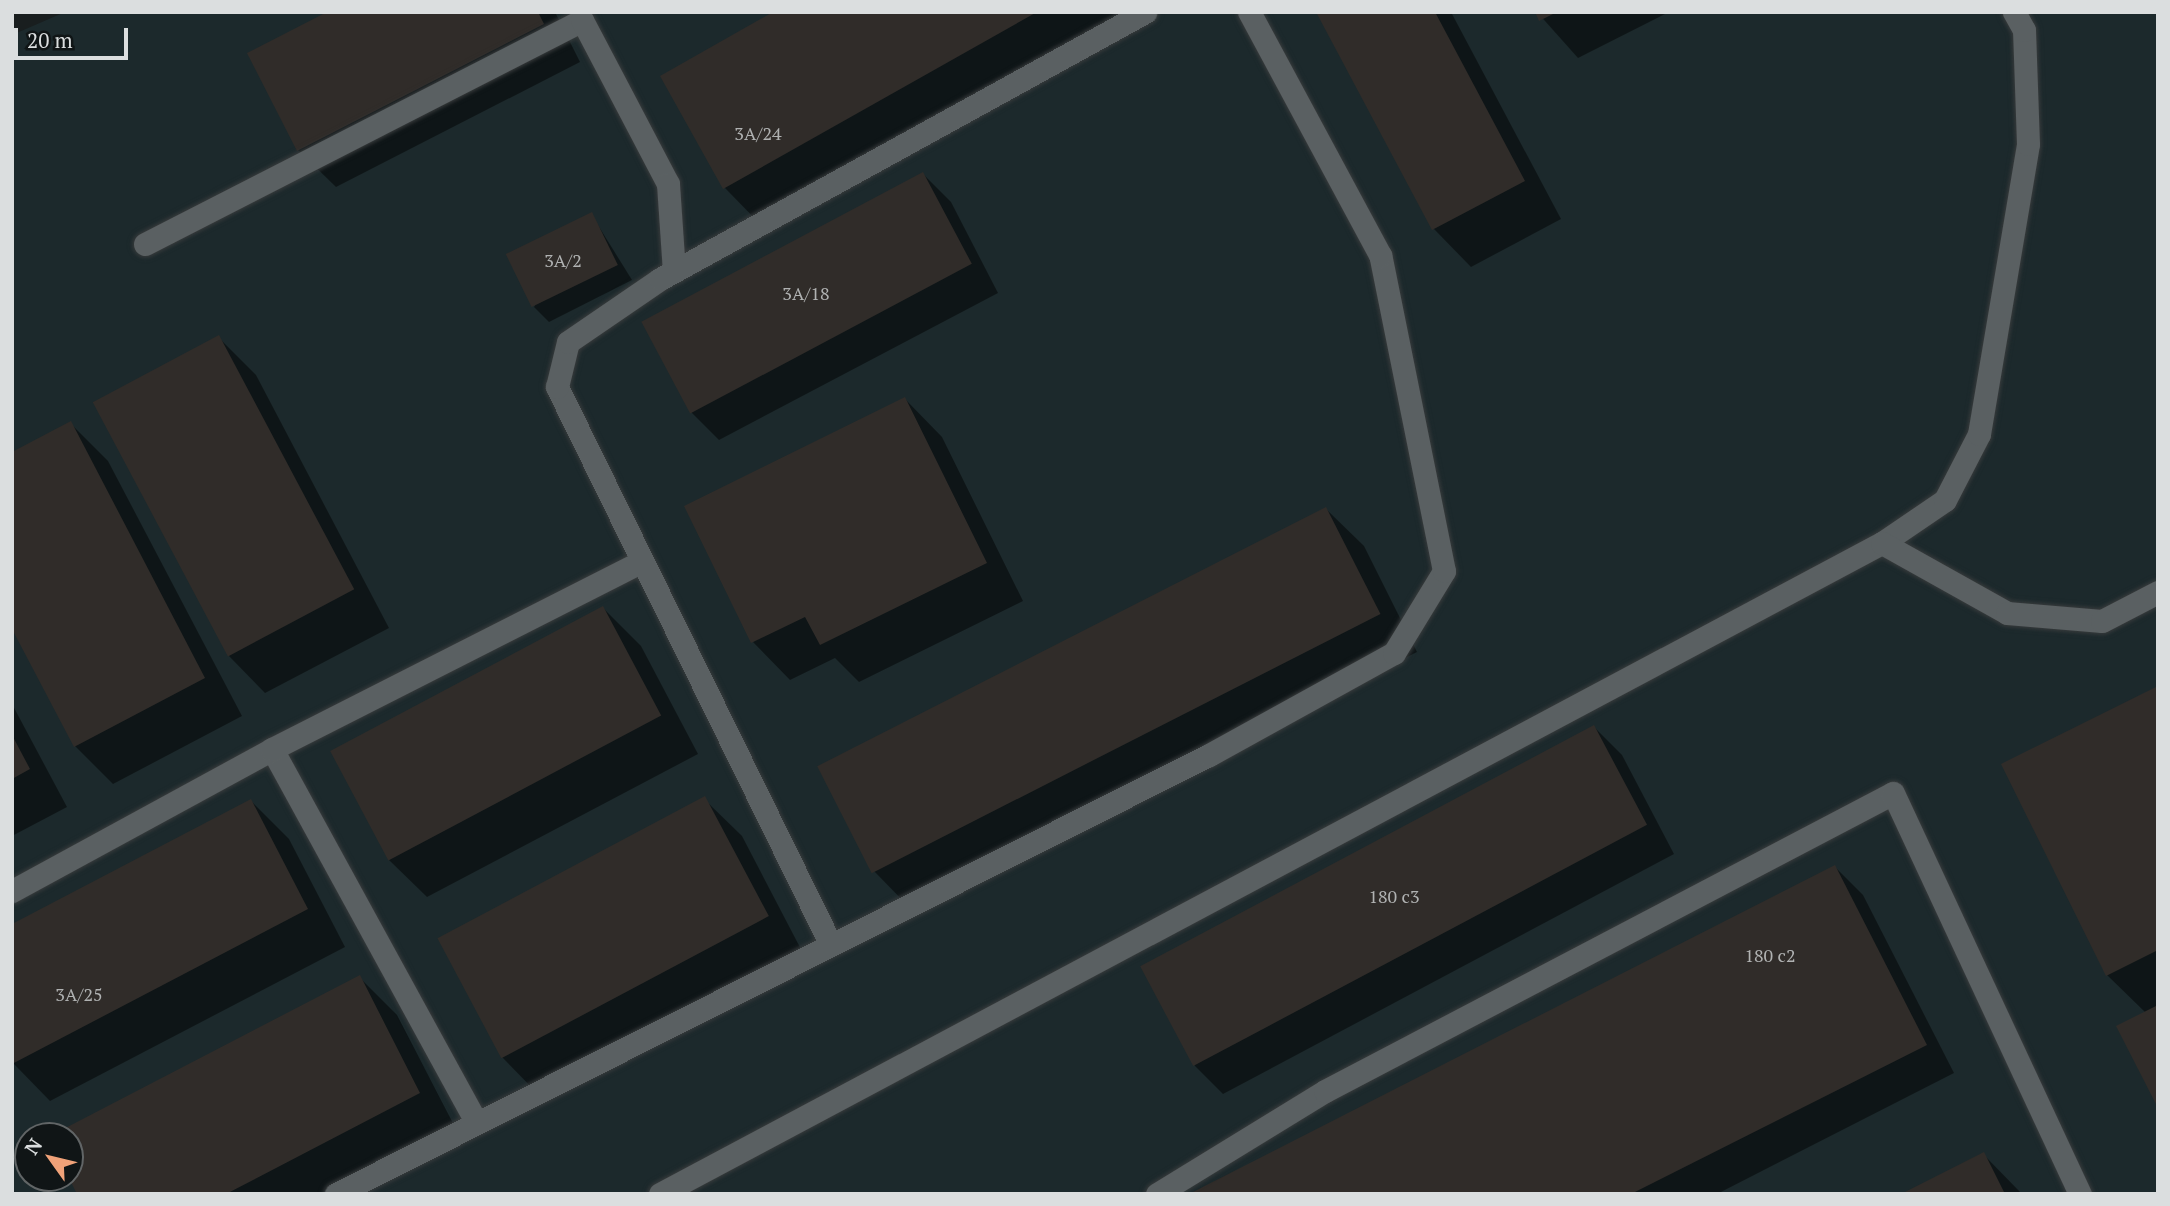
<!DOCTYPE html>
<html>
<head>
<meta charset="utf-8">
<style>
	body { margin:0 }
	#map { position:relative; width:2170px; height:1206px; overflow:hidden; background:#191e1f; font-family:"PT Serif",serif }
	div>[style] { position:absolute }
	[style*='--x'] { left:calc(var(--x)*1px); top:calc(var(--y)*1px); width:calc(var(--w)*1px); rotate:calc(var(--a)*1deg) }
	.built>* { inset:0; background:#1c292c }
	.shadow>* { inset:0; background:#0007 }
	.building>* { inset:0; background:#302c29; transform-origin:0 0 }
	.roads { filter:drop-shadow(0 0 2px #383b3c) drop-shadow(0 0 2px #383b3c) }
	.lane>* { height:23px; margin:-11.5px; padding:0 11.5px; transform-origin:11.5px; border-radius:11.5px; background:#5a6062 }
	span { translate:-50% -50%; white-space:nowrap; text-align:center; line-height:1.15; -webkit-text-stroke:6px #101516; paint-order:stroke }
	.number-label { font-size:18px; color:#b0b2b2 }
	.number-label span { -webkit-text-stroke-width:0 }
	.frame { position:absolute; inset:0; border:14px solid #dbdedf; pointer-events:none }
	.north { position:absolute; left:14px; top:1122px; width:70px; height:70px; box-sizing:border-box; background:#101516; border:2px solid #616566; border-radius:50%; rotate:304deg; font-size:19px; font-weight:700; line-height:28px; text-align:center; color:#dbdedf }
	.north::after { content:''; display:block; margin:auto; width:24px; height:32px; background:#f0a279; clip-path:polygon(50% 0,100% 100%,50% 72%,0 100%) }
	.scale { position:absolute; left:14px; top:28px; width:114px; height:32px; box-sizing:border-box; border:4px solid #dbdedf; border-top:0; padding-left:9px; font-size:21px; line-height:24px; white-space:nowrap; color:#dbdedf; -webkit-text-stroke:5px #101516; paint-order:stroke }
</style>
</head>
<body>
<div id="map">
	<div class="built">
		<div style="clip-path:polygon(evenodd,65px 12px,2158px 12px,2158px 1194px,12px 1194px,12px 35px,65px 12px,28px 1136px,70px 1136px,70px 1178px,28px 1178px,28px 1136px)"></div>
	</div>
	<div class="shadow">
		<div style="clip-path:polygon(331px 12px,555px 12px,580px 62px,336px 187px,298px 150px)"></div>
		<div style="clip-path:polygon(776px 12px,1142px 12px,762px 226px,725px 188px,662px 77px)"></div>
		<div style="clip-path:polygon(1318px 12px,1451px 12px,1561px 219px,1471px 267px,1434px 229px)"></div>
		<div style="clip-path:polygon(1537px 12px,1669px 12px,1578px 58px)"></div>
		<div style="clip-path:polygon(923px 174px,951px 202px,998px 293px,719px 440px,691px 412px)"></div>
		<div style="clip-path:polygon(591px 214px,632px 280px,549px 322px,534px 307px)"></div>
		<div style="clip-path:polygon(219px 338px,256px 375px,389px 628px,265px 693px,228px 655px)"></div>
		<div style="clip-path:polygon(905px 399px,942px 437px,1023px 601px,859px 682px,835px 658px,790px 680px,753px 642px)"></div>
		<div style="clip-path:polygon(70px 423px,108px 461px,242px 716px,113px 784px,75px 746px,12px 626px)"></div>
		<div style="clip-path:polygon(1326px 509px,1364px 546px,1417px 652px,909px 907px,872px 869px)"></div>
		<div style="clip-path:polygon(603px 608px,641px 646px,698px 754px,427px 897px,389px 860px)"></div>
		<div style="clip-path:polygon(2158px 688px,2158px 1104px,2146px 1013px,2107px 975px)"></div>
		<div style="clip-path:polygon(12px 704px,67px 807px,12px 836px)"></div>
		<div style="clip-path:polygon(1594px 727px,1622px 755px,1674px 854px,1223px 1094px,1195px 1066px,1143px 968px)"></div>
		<div style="clip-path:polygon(704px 799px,742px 836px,804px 955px,539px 1095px,502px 1057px,439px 939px)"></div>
		<div style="clip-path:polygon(251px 801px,289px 839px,345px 947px,50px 1101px,13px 1063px)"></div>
		<div style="clip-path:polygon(1835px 867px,1863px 895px,1954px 1073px,1717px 1194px,1193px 1194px)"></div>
		<div style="clip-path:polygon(359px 977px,397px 1015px,457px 1131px,335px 1194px,79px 1194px,70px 1136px,54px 1136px)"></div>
		<div style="clip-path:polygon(1983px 1154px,2022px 1194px,1905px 1194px)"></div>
	</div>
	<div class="building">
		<div style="clip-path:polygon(327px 12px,538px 12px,544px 24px,297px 151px,247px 53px)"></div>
		<div style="clip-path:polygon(773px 12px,1037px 12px,723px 189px,660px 76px)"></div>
		<div style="clip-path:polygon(1316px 12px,1435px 12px,1525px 181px,1432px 230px)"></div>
		<div style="clip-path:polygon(1535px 12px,1557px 12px,1539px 21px)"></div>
		<div style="left:923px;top:172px;width:104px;height:319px;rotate:62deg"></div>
		<div style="left:592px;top:212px;width:59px;height:96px;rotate:64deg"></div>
		<div style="left:219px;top:335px;width:288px;height:143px;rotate:62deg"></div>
		<div style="clip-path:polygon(905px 397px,987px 563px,820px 645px,805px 617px,751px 643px,684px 506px)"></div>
		<div style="clip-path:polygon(71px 421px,205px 678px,74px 747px,12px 629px,12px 452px)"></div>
		<div style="left:1326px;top:507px;width:120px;height:571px;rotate:63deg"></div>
		<div style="left:603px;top:606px;width:124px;height:309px;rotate:62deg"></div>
		<div style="clip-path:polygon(2158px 686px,2158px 950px,2106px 976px,2001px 764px)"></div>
		<div style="left:1594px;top:725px;width:113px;height:514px;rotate:62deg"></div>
		<div style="clip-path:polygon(12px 735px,30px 769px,12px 779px)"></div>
		<div style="left:705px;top:796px;width:136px;height:303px;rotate:62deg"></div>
		<div style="clip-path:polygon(251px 799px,308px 909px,12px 1064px,12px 924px)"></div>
		<div style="clip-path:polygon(1835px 865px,1927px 1045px,1631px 1194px,1189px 1194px)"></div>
		<div style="clip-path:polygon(360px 975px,420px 1093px,226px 1194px,77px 1194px,69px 1178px,70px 1136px,50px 1136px)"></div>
		<div style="clip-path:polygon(2158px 1005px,2158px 1108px,2116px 1026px)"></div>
		<div style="clip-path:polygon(1984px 1152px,2005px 1194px,1901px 1194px)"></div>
	</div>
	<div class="roads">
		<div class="lane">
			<div style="--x:145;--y:244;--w:491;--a:-27.1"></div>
			<div style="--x:582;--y:20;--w:185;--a:62.3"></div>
			<div style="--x:668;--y:184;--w:87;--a:86.1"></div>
			<div style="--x:1882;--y:543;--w:76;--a:-34.3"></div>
			<div style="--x:1945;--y:500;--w:74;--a:-62.7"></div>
			<div style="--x:1979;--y:434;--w:294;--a:-80.4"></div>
			<div style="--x:2028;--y:144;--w:114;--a:-92"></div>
			<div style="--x:2024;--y:30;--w:21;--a:-119"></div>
			<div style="--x:272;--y:749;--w:426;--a:61.3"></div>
			<div style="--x:12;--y:891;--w:296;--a:-28.6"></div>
			<div style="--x:272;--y:749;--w:411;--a:-26.9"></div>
			<div style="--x:831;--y:945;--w:622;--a:-116.15"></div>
			<div style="--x:557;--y:387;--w:46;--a:-76.3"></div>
			<div style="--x:568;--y:342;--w:112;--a:-34.4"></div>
			<div style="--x:660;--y:279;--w:554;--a:-28.83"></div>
			<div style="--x:336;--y:1194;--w:977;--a:-26.7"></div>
			<div style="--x:1209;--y:755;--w:211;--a:-28.9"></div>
			<div style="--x:1394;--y:653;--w:96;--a:-58.6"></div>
			<div style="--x:1444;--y:571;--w:322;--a:-101.4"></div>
			<div style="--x:1380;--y:255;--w:276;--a:-118.3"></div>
			<div style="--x:660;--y:1194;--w:1385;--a:-28.05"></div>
			<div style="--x:1882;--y:543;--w:143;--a:29.2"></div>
			<div style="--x:2007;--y:613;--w:95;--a:4.8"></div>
			<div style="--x:2102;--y:621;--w:63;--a:-27.4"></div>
			<div style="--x:1157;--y:1194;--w:197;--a:-31.5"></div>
			<div style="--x:1325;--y:1091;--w:641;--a:-27.68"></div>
			<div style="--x:1893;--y:793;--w:442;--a:65"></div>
		</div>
	</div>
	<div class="number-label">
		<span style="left:758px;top:133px">3А/24</span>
		<span style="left:563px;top:260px">3А/2</span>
		<span style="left:806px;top:293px">3А/18</span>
		<span style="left:1394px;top:896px">180 с3</span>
		<span style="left:1770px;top:955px">180 с2</span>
		<span style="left:79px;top:994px">3А/25</span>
	</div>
	<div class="frame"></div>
	<div class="north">N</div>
	<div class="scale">20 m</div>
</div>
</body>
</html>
